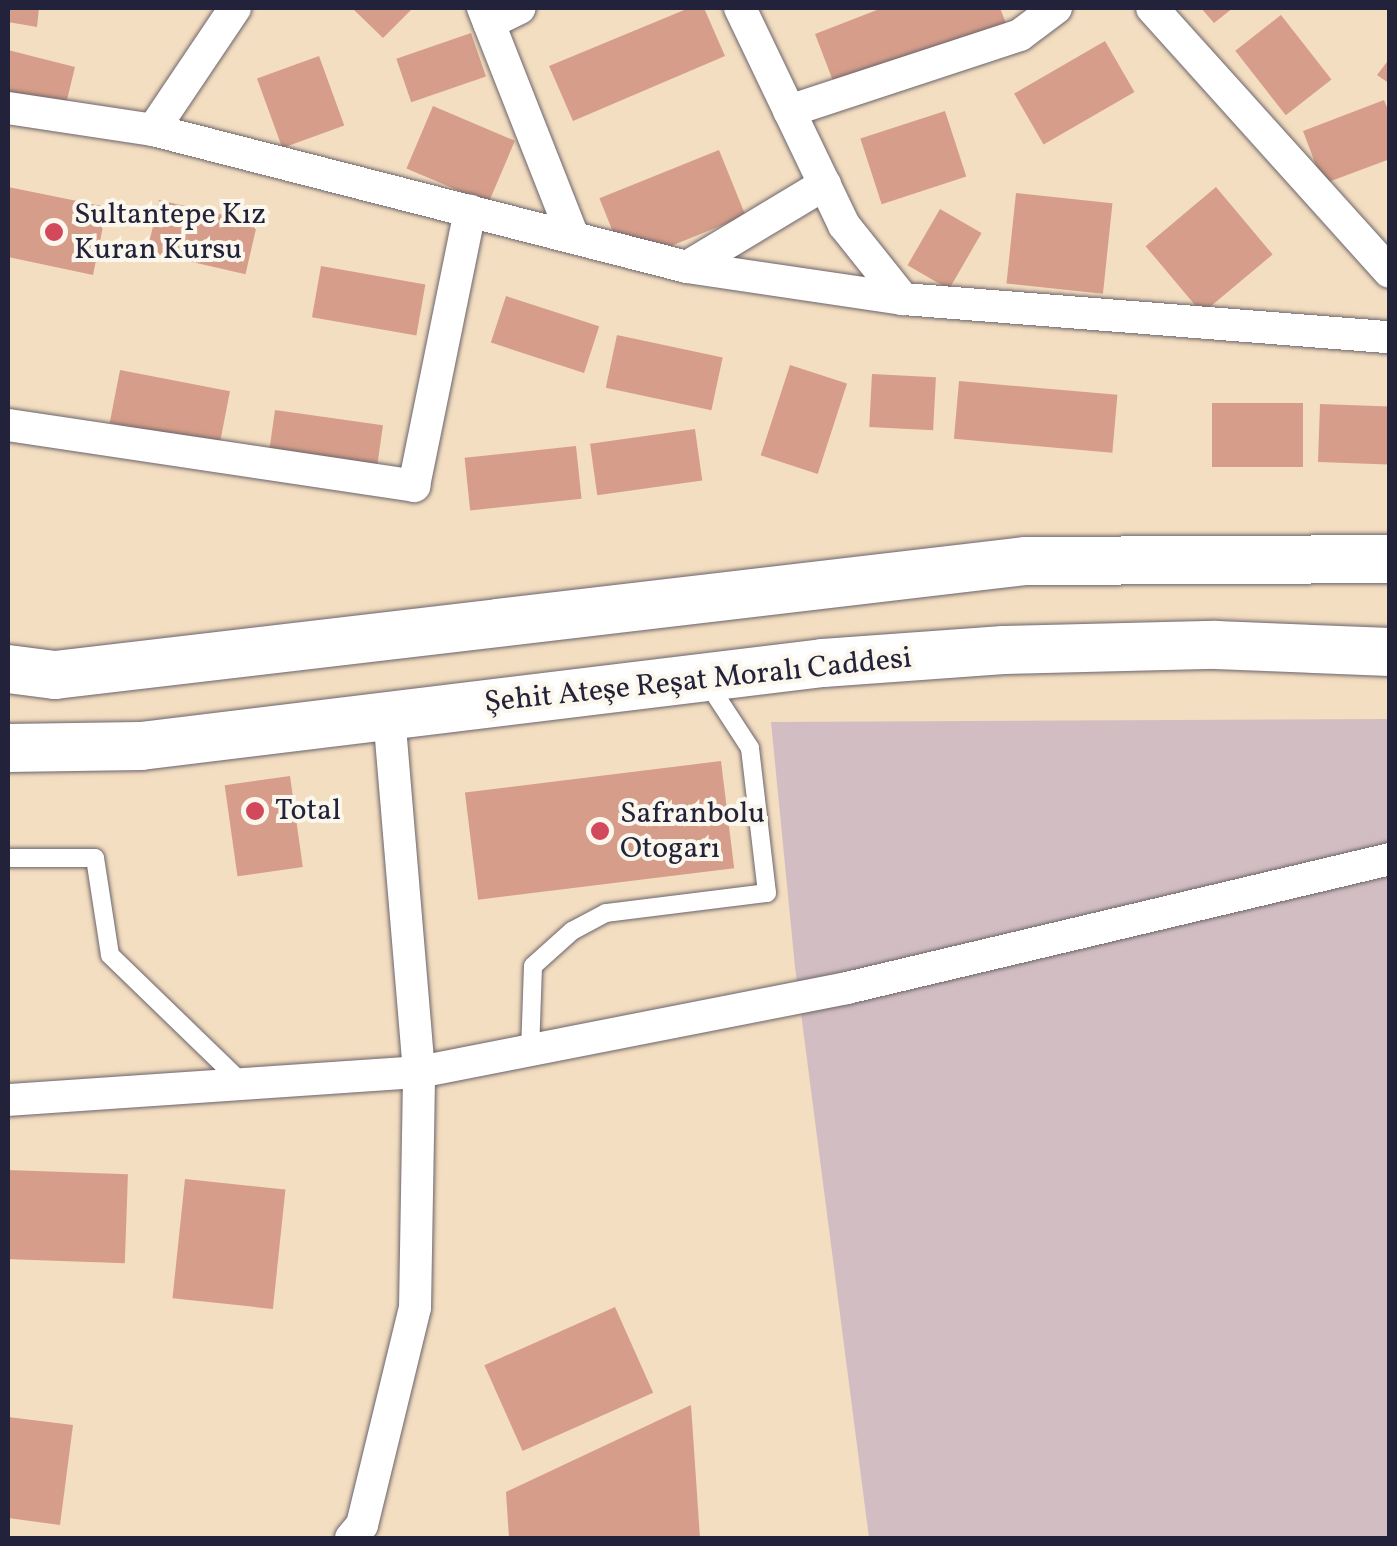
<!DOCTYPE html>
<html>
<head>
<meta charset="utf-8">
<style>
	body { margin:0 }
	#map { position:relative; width:1397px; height:1546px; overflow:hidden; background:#f4dec1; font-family:Vollkorn,serif }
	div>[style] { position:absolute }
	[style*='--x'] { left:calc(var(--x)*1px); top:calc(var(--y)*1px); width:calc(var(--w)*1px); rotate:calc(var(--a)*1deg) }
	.industrial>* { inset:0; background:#d2bec2 }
	.building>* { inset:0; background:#d69e8a; transform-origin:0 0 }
	.roads { filter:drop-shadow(0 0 2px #6c646a) drop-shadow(0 0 2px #6c646a) }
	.service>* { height:18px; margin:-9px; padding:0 9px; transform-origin:9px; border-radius:9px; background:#fff }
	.minor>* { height:32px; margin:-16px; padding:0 16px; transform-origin:16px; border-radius:16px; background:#fff }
	.secondary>* { height:48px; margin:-24px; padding:0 24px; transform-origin:24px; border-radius:24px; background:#fff }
	.dots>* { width:28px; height:28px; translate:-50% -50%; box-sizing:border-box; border:5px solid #fbf7ec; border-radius:50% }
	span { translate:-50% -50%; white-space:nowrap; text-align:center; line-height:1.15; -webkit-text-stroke:8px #fbf7ec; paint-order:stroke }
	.poi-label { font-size:30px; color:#22223b }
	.left { translate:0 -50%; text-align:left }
	.street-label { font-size:30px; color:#22223b }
	.frame { position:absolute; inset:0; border:10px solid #22223b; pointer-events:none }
</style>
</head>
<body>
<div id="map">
	<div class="industrial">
		<div style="clip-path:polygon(1389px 719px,1389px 1538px,869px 1538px,795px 967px,771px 722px)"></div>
	</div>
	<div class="building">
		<div style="clip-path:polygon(8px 8px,39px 8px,37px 27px,8px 22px)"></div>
		<div style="clip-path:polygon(352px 8px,413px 8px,383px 38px)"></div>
		<div style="clip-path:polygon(689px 8px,704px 8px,725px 56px,573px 121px,549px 66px)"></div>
		<div style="clip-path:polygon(882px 8px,1000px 8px,1013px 41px,843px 107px,815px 34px)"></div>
		<div style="clip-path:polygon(1201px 8px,1233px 8px,1214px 23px)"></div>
		<div style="left:1281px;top:15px;width:82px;height:58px;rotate:52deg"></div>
		<div style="left:471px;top:33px;width:46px;height:79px;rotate:71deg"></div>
		<div style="left:1105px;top:41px;width:59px;height:105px;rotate:60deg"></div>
		<div style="clip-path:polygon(8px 50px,75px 67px,65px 108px,8px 94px)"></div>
		<div style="left:319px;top:56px;width:74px;height:66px;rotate:70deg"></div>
		<div style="clip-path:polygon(1390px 58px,1390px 84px,1377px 75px)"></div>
		<div style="clip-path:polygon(1384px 100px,1390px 115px,1390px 159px,1323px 184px,1303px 131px)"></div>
		<div style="left:433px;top:106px;width:89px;height:68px;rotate:23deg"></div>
		<div style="left:945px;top:111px;width:69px;height:89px;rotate:72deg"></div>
		<div style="left:719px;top:150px;width:71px;height:129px;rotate:68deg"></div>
		<div style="clip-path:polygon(8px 187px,107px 207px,93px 275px,8px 257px)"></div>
		<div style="left:1216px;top:187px;width:88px;height:92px;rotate:50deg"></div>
		<div style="left:1016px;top:193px;width:97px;height:91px;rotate:6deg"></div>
		<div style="left:159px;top:200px;width:101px;height:53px;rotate:13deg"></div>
		<div style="left:940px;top:209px;width:48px;height:65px;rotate:30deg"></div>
		<div style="left:321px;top:266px;width:106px;height:52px;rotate:10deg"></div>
		<div style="left:506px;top:296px;width:98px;height:49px;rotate:18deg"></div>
		<div style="left:617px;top:335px;width:108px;height:54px;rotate:12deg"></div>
		<div style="left:790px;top:365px;width:60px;height:95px;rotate:18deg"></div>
		<div style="left:120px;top:370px;width:112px;height:54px;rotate:11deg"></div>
		<div style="left:872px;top:374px;width:64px;height:53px;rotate:3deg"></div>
		<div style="left:959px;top:381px;width:159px;height:58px;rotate:5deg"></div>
		<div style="left:1212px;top:403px;width:91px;height:64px"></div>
		<div style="left:1320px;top:404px;width:70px;height:58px;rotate:2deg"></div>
		<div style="left:275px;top:410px;width:109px;height:49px;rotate:8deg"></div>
		<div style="left:695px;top:429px;width:52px;height:106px;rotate:82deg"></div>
		<div style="left:576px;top:446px;width:53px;height:112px;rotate:84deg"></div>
		<div style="left:721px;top:761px;width:108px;height:258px;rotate:83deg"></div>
		<div style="left:290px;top:776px;width:92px;height:66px;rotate:82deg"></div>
		<div style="left:8px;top:1170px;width:120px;height:89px;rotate:2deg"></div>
		<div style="left:185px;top:1179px;width:101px;height:120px;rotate:6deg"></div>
		<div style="left:615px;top:1307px;width:94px;height:143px;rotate:66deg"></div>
		<div style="clip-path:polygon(691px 1405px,700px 1538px,509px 1538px,506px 1492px)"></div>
		<div style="clip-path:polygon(8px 1417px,73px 1425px,60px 1525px,8px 1518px)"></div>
	</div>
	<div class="roads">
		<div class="service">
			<div style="--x:8;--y:858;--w:87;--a:0"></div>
			<div style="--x:95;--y:858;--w:98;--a:81.2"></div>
			<div style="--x:110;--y:955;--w:184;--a:44.1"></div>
			<div style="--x:530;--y:1052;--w:86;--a:-88"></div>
			<div style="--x:533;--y:966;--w:52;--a:-41.9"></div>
			<div style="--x:572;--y:931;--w:38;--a:-28"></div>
			<div style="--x:606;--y:913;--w:162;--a:-7.1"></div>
			<div style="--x:767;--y:893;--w:146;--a:-96.7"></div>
			<div style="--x:750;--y:748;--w:79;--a:-123.1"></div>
		</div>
		<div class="minor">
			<div style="--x:483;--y:8;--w:243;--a:68.5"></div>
			<div style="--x:740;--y:8;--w:241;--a:64.4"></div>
			<div style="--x:844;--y:225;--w:95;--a:51.4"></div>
			<div style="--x:1152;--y:8;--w:355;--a:48"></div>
			<div style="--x:489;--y:23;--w:34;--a:-26"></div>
			<div style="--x:8;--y:108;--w:147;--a:8.6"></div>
			<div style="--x:153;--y:130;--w:551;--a:14.39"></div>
			<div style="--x:687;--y:267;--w:218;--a:8.4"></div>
			<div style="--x:903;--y:299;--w:488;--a:4.5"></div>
			<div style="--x:789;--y:111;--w:243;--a:-18.2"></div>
			<div style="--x:1020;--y:35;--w:45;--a:-36.9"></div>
			<div style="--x:153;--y:130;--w:147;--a:-56.1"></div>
			<div style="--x:687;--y:267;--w:161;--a:-31"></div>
			<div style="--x:8;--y:425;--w:411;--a:8.5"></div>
			<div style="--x:414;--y:486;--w:281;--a:-78.5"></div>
			<div style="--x:8;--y:1100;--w:412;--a:-3.9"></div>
			<div style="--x:419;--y:1072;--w:436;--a:-11.1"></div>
			<div style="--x:847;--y:988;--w:558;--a:-13.36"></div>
			<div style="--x:351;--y:1538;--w:17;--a:-50"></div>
			<div style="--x:362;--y:1525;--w:223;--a:-76.3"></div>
			<div style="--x:415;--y:1308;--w:236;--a:-89"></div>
			<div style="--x:419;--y:1072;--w:357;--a:-94.8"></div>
		</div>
		<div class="secondary">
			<div style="--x:8;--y:669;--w:47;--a:7.3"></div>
			<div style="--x:55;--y:675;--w:978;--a:-6.7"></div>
			<div style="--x:1026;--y:561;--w:364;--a:-0.3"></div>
			<div style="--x:8;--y:748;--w:133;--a:-0.9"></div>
			<div style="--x:141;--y:746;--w:687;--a:-6.94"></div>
			<div style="--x:823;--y:663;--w:181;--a:-4.1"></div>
			<div style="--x:1004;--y:650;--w:212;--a:-1.4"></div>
			<div style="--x:1216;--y:645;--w:174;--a:2.3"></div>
		</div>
	</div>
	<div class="dots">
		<div style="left:54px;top:232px;background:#d1495b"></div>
		<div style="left:255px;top:811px;background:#d1495b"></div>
		<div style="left:600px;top:831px;background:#d1495b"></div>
	</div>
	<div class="poi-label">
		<span class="left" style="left:74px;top:232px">Sultantepe Kız<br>Kuran Kursu</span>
		<span class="left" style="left:275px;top:811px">Total</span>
		<span class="left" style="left:620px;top:831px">Safranbolu<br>Otogarı</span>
	</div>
	<div class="street-label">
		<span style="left:698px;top:681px;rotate:-6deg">Şehit Ateşe Reşat Moralı Caddesi</span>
	</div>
	<div class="frame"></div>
</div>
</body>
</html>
